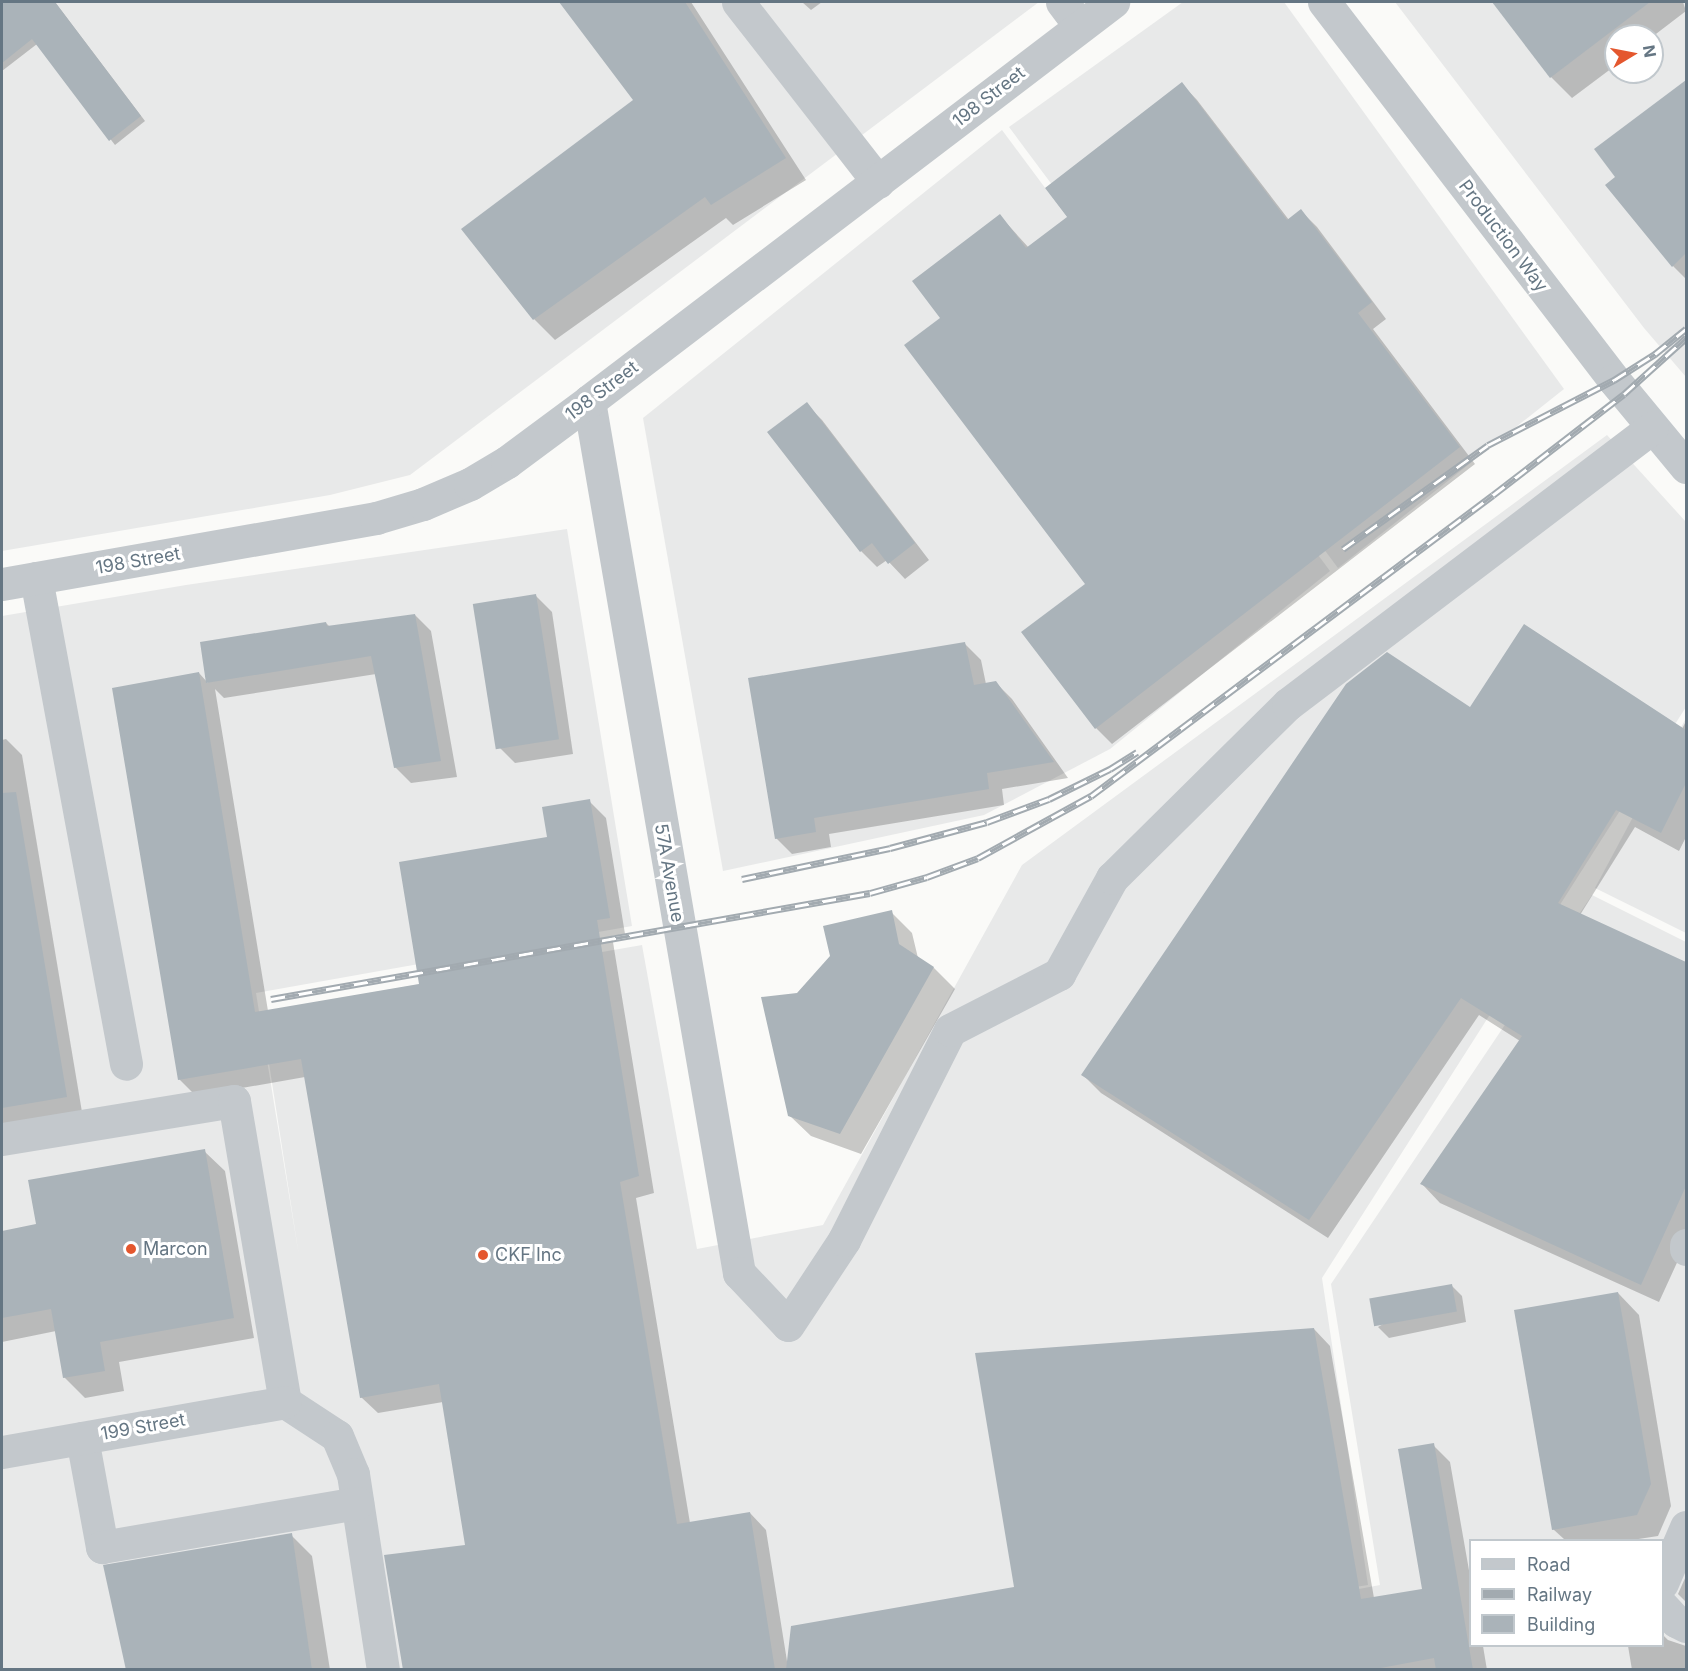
<!DOCTYPE html>
<html>
<head>
<meta charset="utf-8">
<style>
	body { margin:0 }
	#map { position:relative; width:1688px; height:1671px; overflow:hidden; background:#fafaf8; font-family:Inter,sans-serif }
	div>[style] { position:absolute }
	[style*='--x'] { left:calc(var(--x)*1px); top:calc(var(--y)*1px); width:calc(var(--w)*1px); rotate:calc(var(--a)*1deg) }
	.built>* { inset:0; background:#e8e9e9 }
	.shadow>* { inset:0; background:#0003 }
	.building>* { inset:0; background:#aab3b9; transform-origin:0 0 }
	.minor>* { height:33px; margin:-16.5px; padding:0 16.5px; transform-origin:16.5px; border-radius:16.5px; background:#c3c8cc }
	.rail>* { height:7px; margin-top:-3.5px; transform-origin:0; background:repeating-linear-gradient(90deg,#fff 0 14px,#a2aab0 0 28px); box-sizing:border-box; border-block:2px solid #a2aab0 }
	.dots>* { width:16px; height:16px; translate:-50% -50%; box-sizing:border-box; border:3px solid #fff; border-radius:50% }
	span { translate:-50% -50%; white-space:nowrap; text-align:center; line-height:1.15; -webkit-text-stroke:6px #fff; paint-order:stroke }
	.street-label { font-size:18px; color:#657683 }
	.poi-label { font-size:18px; color:#657683 }
	.left { translate:0 -50%; text-align:left }
	.frame { position:absolute; inset:0; border:3px solid #657683; pointer-events:none }
	.legend { position:absolute; left:1469px; top:1539px; width:195px; height:108px; box-sizing:border-box; background:#fff; border:2px solid #c1c8cd; margin:0; padding:8px 10px; list-style:none; font-size:18px; color:#657683 }
	.legend li { display:flex; align-items:center; gap:12px; height:30px }
	.legend b { width:30px; border:2px solid #c1c8cd }
	.north { position:absolute; left:1604px; top:24px; width:60px; height:60px; box-sizing:border-box; background:#fff; border:2px solid #c1c8cd; border-radius:50%; rotate:80deg; font-size:16px; font-weight:700; line-height:24px; text-align:center; color:#657683 }
	.north::after { content:''; display:block; margin:auto; width:21px; height:27px; background:#e4572e; clip-path:polygon(50% 0,100% 100%,50% 72%,0 100%) }
</style>
</head>
<body>
<div id="map">
	<div class="built">
		<div style="clip-path:polygon(2px 2px,1039px 2px,410px 475px,330px 495px,2px 551px)"></div>
		<div style="clip-path:polygon(1183px 2px,1284px 2px,1564px 389px,1338px 568px,1009px 127px)"></div>
		<div style="clip-path:polygon(evenodd,1395px 2px,1686px 2px,1686px 377px,1644px 328px,1395px 2px,1616px 36px,1652px 36px,1652px 72px,1616px 72px,1616px 36px)"></div>
		<div style="clip-path:polygon(1002px 130px,1330px 571px,1110px 749px,984px 815px,723px 871px,643px 418px)"></div>
		<div style="clip-path:polygon(1607px 435px,1686px 522px,1686px 707px,1322px 1278px,1368px 1585px,1198px 1612px,1207px 1669px,2px 1670px,2px 616px,186px 585px,567px 529px,632px 926px,256px 993px,299px 1256px,261px 1012px,642px 945px,697px 1249px,823px 1225px,1022px 865px)"></div>
		<div style="clip-path:polygon(1686px 718px,1686px 933px,1595px 888px)"></div>
		<div style="clip-path:polygon(evenodd,1592px 895px,1686px 942px,1686px 1669px,1215px 1669px,1205px 1618px,1380px 1585px,1331px 1284px,1592px 895px,1470px 1540px,1662px 1540px,1662px 1646px,1470px 1646px,1470px 1540px)"></div>
	</div>
	<div class="shadow">
		<div style="clip-path:polygon(7px 2px,55px 2px,145px 121px,115px 145px,37px 44px,2px 71px,2px 5px)"></div>
		<div style="clip-path:polygon(561px 2px,691px 2px,806px 180px,733px 225px,726px 218px,555px 340px,534px 319px,635px 100px)"></div>
		<div style="clip-path:polygon(802px 2px,822px 2px,811px 10px)"></div>
		<div style="clip-path:polygon(1494px 2px,1683px 2px,1686px 11px,1652px 37px,1616px 36px,1616px 65px,1572px 98px,1551px 77px)"></div>
		<div style="clip-path:polygon(1686px 82px,1686px 279px,1673px 266px,1617px 177px,1597px 150px)"></div>
		<div style="clip-path:polygon(1182px 84px,1197px 100px,1289px 220px,1301px 211px,1317px 227px,1386px 319px,1373px 329px,1475px 464px,1112px 744px,1096px 728px,1087px 584px,942px 318px,1000px 216px,1029px 248px,1069px 217px)"></div>
		<div style="clip-path:polygon(806px 404px,822px 420px,929px 560px,905px 579px,887px 560px,877px 567px,861px 551px,769px 432px)"></div>
		<div style="clip-path:polygon(536px 596px,552px 612px,573px 754px,515px 763px,499px 747px)"></div>
		<div style="clip-path:polygon(415px 615px,431px 631px,457px 777px,411px 783px,395px 767px,376px 674px,224px 698px,215px 689px,268px 1011px,420px 986px,549px 839px,589px 801px,606px 818px,625px 934px,612px 936px,654px 1193px,636px 1198px,690px 1523px,750px 1513px,766px 1530px,787px 1661px,1016px 1588px,1314px 1329px,1330px 1346px,1374px 1598px,1424px 1590px,1433px 1445px,1450px 1462px,1470px 1576px,1470px 1646px,1483px 1646px,1487px 1670px,405px 1670px,467px 1546px,443px 1402px,378px 1413px,361px 1397px,305px 1077px,196px 1096px,179px 1079px,199px 673px,208px 683px,202px 643px,326px 623px,330px 627px)"></div>
		<div style="clip-path:polygon(965px 644px,981px 660px,986px 684px,995px 682px,1012px 699px,1068px 778px,1002px 789px,1004px 805px,829px 834px,831px 847px,792px 854px,776px 838px)"></div>
		<div style="clip-path:polygon(1471px 709px,1682px 729px,1686px 721px,1686px 837px,1679px 851px,1635px 827px,1580px 915px,1686px 963px,1686px 1243px,1659px 1302px,1440px 1203px,1422px 1184px,1520px 1041px,1479px 1015px,1328px 1238px,1101px 1093px,1083px 1075px)"></div>
		<div style="clip-path:polygon(6px 739px,22px 755px,82px 1112px,2px 1126px,2px 740px)"></div>
		<div style="clip-path:polygon(891px 912px,912px 933px,918px 958px,934px 968px,955px 989px,861px 1154px,811px 1136px,789px 1115px,798px 995px)"></div>
		<div style="clip-path:polygon(204px 1151px,225px 1171px,254px 1338px,119px 1362px,124px 1391px,85px 1398px,64px 1377px,56px 1331px,2px 1342px,2px 1232px,37px 1225px)"></div>
		<div style="clip-path:polygon(1451px 1285px,1462px 1296px,1466px 1322px,1389px 1338px,1378px 1327px)"></div>
		<div style="clip-path:polygon(1618px 1293px,1639px 1315px,1671px 1506px,1658px 1536px,1632px 1540px,1565px 1540px,1553px 1529px)"></div>
		<div style="clip-path:polygon(291px 1535px,312px 1556px,330px 1670px,127px 1670px)"></div>
		<div style="clip-path:polygon(1686px 1576px,1686px 1602px,1678px 1594px)"></div>
		<div style="clip-path:polygon(1662px 1634px,1668px 1640px,1686px 1646px,1686px 1670px,1632px 1670px,1628px 1646px,1662px 1646px)"></div>
	</div>
	<div class="building">
		<div style="clip-path:polygon(2px 2px,55px 2px,141px 116px,109px 141px,32px 39px,2px 63px)"></div>
		<div style="clip-path:polygon(559px 2px,685px 2px,786px 158px,711px 205px,705px 197px,533px 320px,461px 229px,633px 100px)"></div>
		<div style="clip-path:polygon(1492px 2px,1650px 2px,1550px 78px)"></div>
		<div style="clip-path:polygon(1686px 80px,1686px 253px,1672px 267px,1605px 185px,1615px 177px,1594px 149px)"></div>
		<div style="clip-path:polygon(1182px 82px,1287px 220px,1301px 209px,1372px 302px,1358px 313px,1460px 447px,1095px 729px,1021px 632px,1085px 584px,904px 345px,940px 318px,912px 281px,1000px 214px,1026px 248px,1067px 217px,1045px 188px)"></div>
		<div style="clip-path:polygon(807px 402px,915px 543px,888px 564px,872px 543px,860px 552px,767px 432px)"></div>
		<div style="left:536px;top:594px;width:147px;height:64px;rotate:81deg"></div>
		<div style="clip-path:polygon(415px 614px,441px 761px,394px 768px,371px 656px,206px 683px,200px 642px,326px 622px,327px 626px)"></div>
		<div style="clip-path:polygon(1524px 624px,1686px 730px,1686px 783px,1661px 833px,1616px 810px,1558px 903px,1686px 962px,1686px 1186px,1641px 1285px,1420px 1184px,1522px 1036px,1461px 998px,1309px 1220px,1081px 1075px,1346px 684px,1387px 652px,1470px 707px)"></div>
		<div style="clip-path:polygon(965px 642px,974px 685px,996px 681px,1054px 762px,987px 773px,989px 789px,814px 818px,816px 832px,775px 839px,748px 678px)"></div>
		<div style="clip-path:polygon(199px 672px,255px 1012px,419px 984px,399px 862px,547px 837px,542px 807px,590px 799px,610px 918px,597px 920px,639px 1176px,620px 1182px,677px 1524px,750px 1512px,775px 1670px,403px 1670px,384px 1555px,465px 1545px,439px 1384px,360px 1398px,301px 1059px,178px 1080px,112px 688px)"></div>
		<div style="clip-path:polygon(16px 792px,67px 1097px,2px 1108px,2px 793px)"></div>
		<div style="clip-path:polygon(892px 910px,899px 944px,934px 967px,840px 1134px,788px 1116px,761px 997px,797px 993px,830px 956px,823px 926px)"></div>
		<div style="clip-path:polygon(205px 1149px,234px 1318px,100px 1342px,105px 1371px,63px 1378px,51px 1309px,2px 1318px,2px 1231px,36px 1224px,28px 1180px)"></div>
		<div style="left:1452px;top:1284px;width:28px;height:84px;rotate:80deg"></div>
		<div style="clip-path:polygon(1618px 1292px,1651px 1484px,1637px 1515px,1552px 1530px,1514px 1310px)"></div>
		<div style="clip-path:polygon(1314px 1328px,1361px 1599px,1422px 1589px,1398px 1449px,1434px 1443px,1473px 1670px,1436px 1670px,1434px 1658px,1370px 1670px,786px 1670px,791px 1626px,1014px 1587px,975px 1353px)"></div>
		<div style="clip-path:polygon(292px 1533px,312px 1670px,126px 1670px,103px 1565px)"></div>
	</div>
	<div class="minor">
		<div style="--x:738;--y:2;--w:228;--a:52.1"></div>
		<div style="--x:1062;--y:2;--w:30;--a:53"></div>
		<div style="--x:1324;--y:2;--w:476;--a:52.5"></div>
		<div style="--x:1614;--y:380;--w:113;--a:50.4"></div>
		<div style="--x:589;--y:401;--w:885;--a:80.24"></div>
		<div style="--x:739;--y:1273;--w:71;--a:46.7"></div>
		<div style="--x:788;--y:1325;--w:102;--a:-56.6"></div>
		<div style="--x:844;--y:1240;--w:235;--a:-63.2"></div>
		<div style="--x:950;--y:1030;--w:123;--a:-27.2"></div>
		<div style="--x:1059;--y:974;--w:110;--a:-61.1"></div>
		<div style="--x:1112;--y:878;--w:247;--a:-44.7"></div>
		<div style="--x:1288;--y:704;--w:457;--a:-37.2"></div>
		<div style="--x:36;--y:578;--w:494;--a:79.5"></div>
		<div style="--x:2;--y:584;--w:380;--a:-10"></div>
		<div style="--x:376;--y:518;--w:49;--a:-16.6"></div>
		<div style="--x:423;--y:504;--w:51;--a:-23.1"></div>
		<div style="--x:470;--y:484;--w:43;--a:-30.7"></div>
		<div style="--x:507;--y:462;--w:102;--a:-36.6"></div>
		<div style="--x:589;--y:401;--w:659;--a:-37.29"></div>
		<div style="--x:2;--y:1139;--w:235;--a:-9.3"></div>
		<div style="--x:234;--y:1101;--w:305;--a:80.4"></div>
		<div style="--x:285;--y:1402;--w:62;--a:33.2"></div>
		<div style="--x:337;--y:1436;--w:41;--a:67.2"></div>
		<div style="--x:353;--y:1474;--w:198;--a:81.3"></div>
		<div style="--x:1686;--y:1245;--w:4;--a:90"></div>
		<div style="--x:82;--y:1438;--w:111;--a:79.6"></div>
		<div style="--x:102;--y:1547;--w:259;--a:-9.8"></div>
		<div style="--x:2;--y:1452;--w:287;--a:-10"></div>
		<div style="--x:1662;--y:1583;--w:61;--a:-66.8"></div>
		<div style="--x:1662;--y:1606;--w:21;--a:47"></div>
		<div style="--x:1676;--y:1621;--w:11;--a:27"></div>
	</div>
	<div class="rail">
		<div style="--x:1343;--y:549;--w:178;--a:-35.6"></div>
		<div style="--x:1488;--y:445;--w:142;--a:-27.3"></div>
		<div style="--x:1614;--y:380;--w:49;--a:-32.4"></div>
		<div style="--x:1655;--y:354;--w:40;--a:-39"></div>
		<div style="--x:742;--y:879;--w:151;--a:-11.8"></div>
		<div style="--x:890;--y:848;--w:100;--a:-15"></div>
		<div style="--x:987;--y:822;--w:66;--a:-20.4"></div>
		<div style="--x:1049;--y:799;--w:68;--a:-26.2"></div>
		<div style="--x:1110;--y:769;--w:32;--a:-32"></div>
		<div style="--x:271;--y:999;--w:608;--a:-10.04"></div>
		<div style="--x:870;--y:893;--w:59;--a:-15.7"></div>
		<div style="--x:927;--y:877;--w:54;--a:-20.4"></div>
		<div style="--x:978;--y:858;--w:129;--a:-28.8"></div>
		<div style="--x:1091;--y:796;--w:502;--a:-36.82"></div>
		<div style="--x:1493;--y:495;--w:165;--a:-37.6"></div>
		<div style="--x:1624;--y:394;--w:84;--a:-42.1"></div>
	</div>
	<div class="dots">
		<div style="left:131px;top:1249px;background:#e4572e"></div>
		<div style="left:483px;top:1255px;background:#e4572e"></div>
	</div>
	<div class="street-label">
		<span style="left:989px;top:97px;rotate:-38deg">198 Street</span>
		<span style="left:1503px;top:236px;rotate:53deg">Production Way</span>
		<span style="left:602px;top:391px;rotate:-37deg">198 Street</span>
		<span style="left:138px;top:561px;rotate:-10deg">198 Street</span>
		<span style="left:669px;top:873px;rotate:80deg">57A Avenue</span>
		<span style="left:143px;top:1427px;rotate:-10deg">199 Street</span>
	</div>
	<div class="poi-label">
		<span class="left" style="left:143px;top:1249px">Marcon</span>
		<span class="left" style="left:495px;top:1255px">CKF Inc</span>
	</div>
	<div class="frame"></div>
	<ul class="legend">
	<li><b style="height:8px;background:#c3c8cc"></b>Road</li>
	<li><b style="height:8px;background:#a2aab0"></b>Railway</li>
	<li><b style="height:16px;background:#aab3b9"></b>Building</li>
	</ul>
	<div class="north">N</div>
</div>
</body>
</html>
